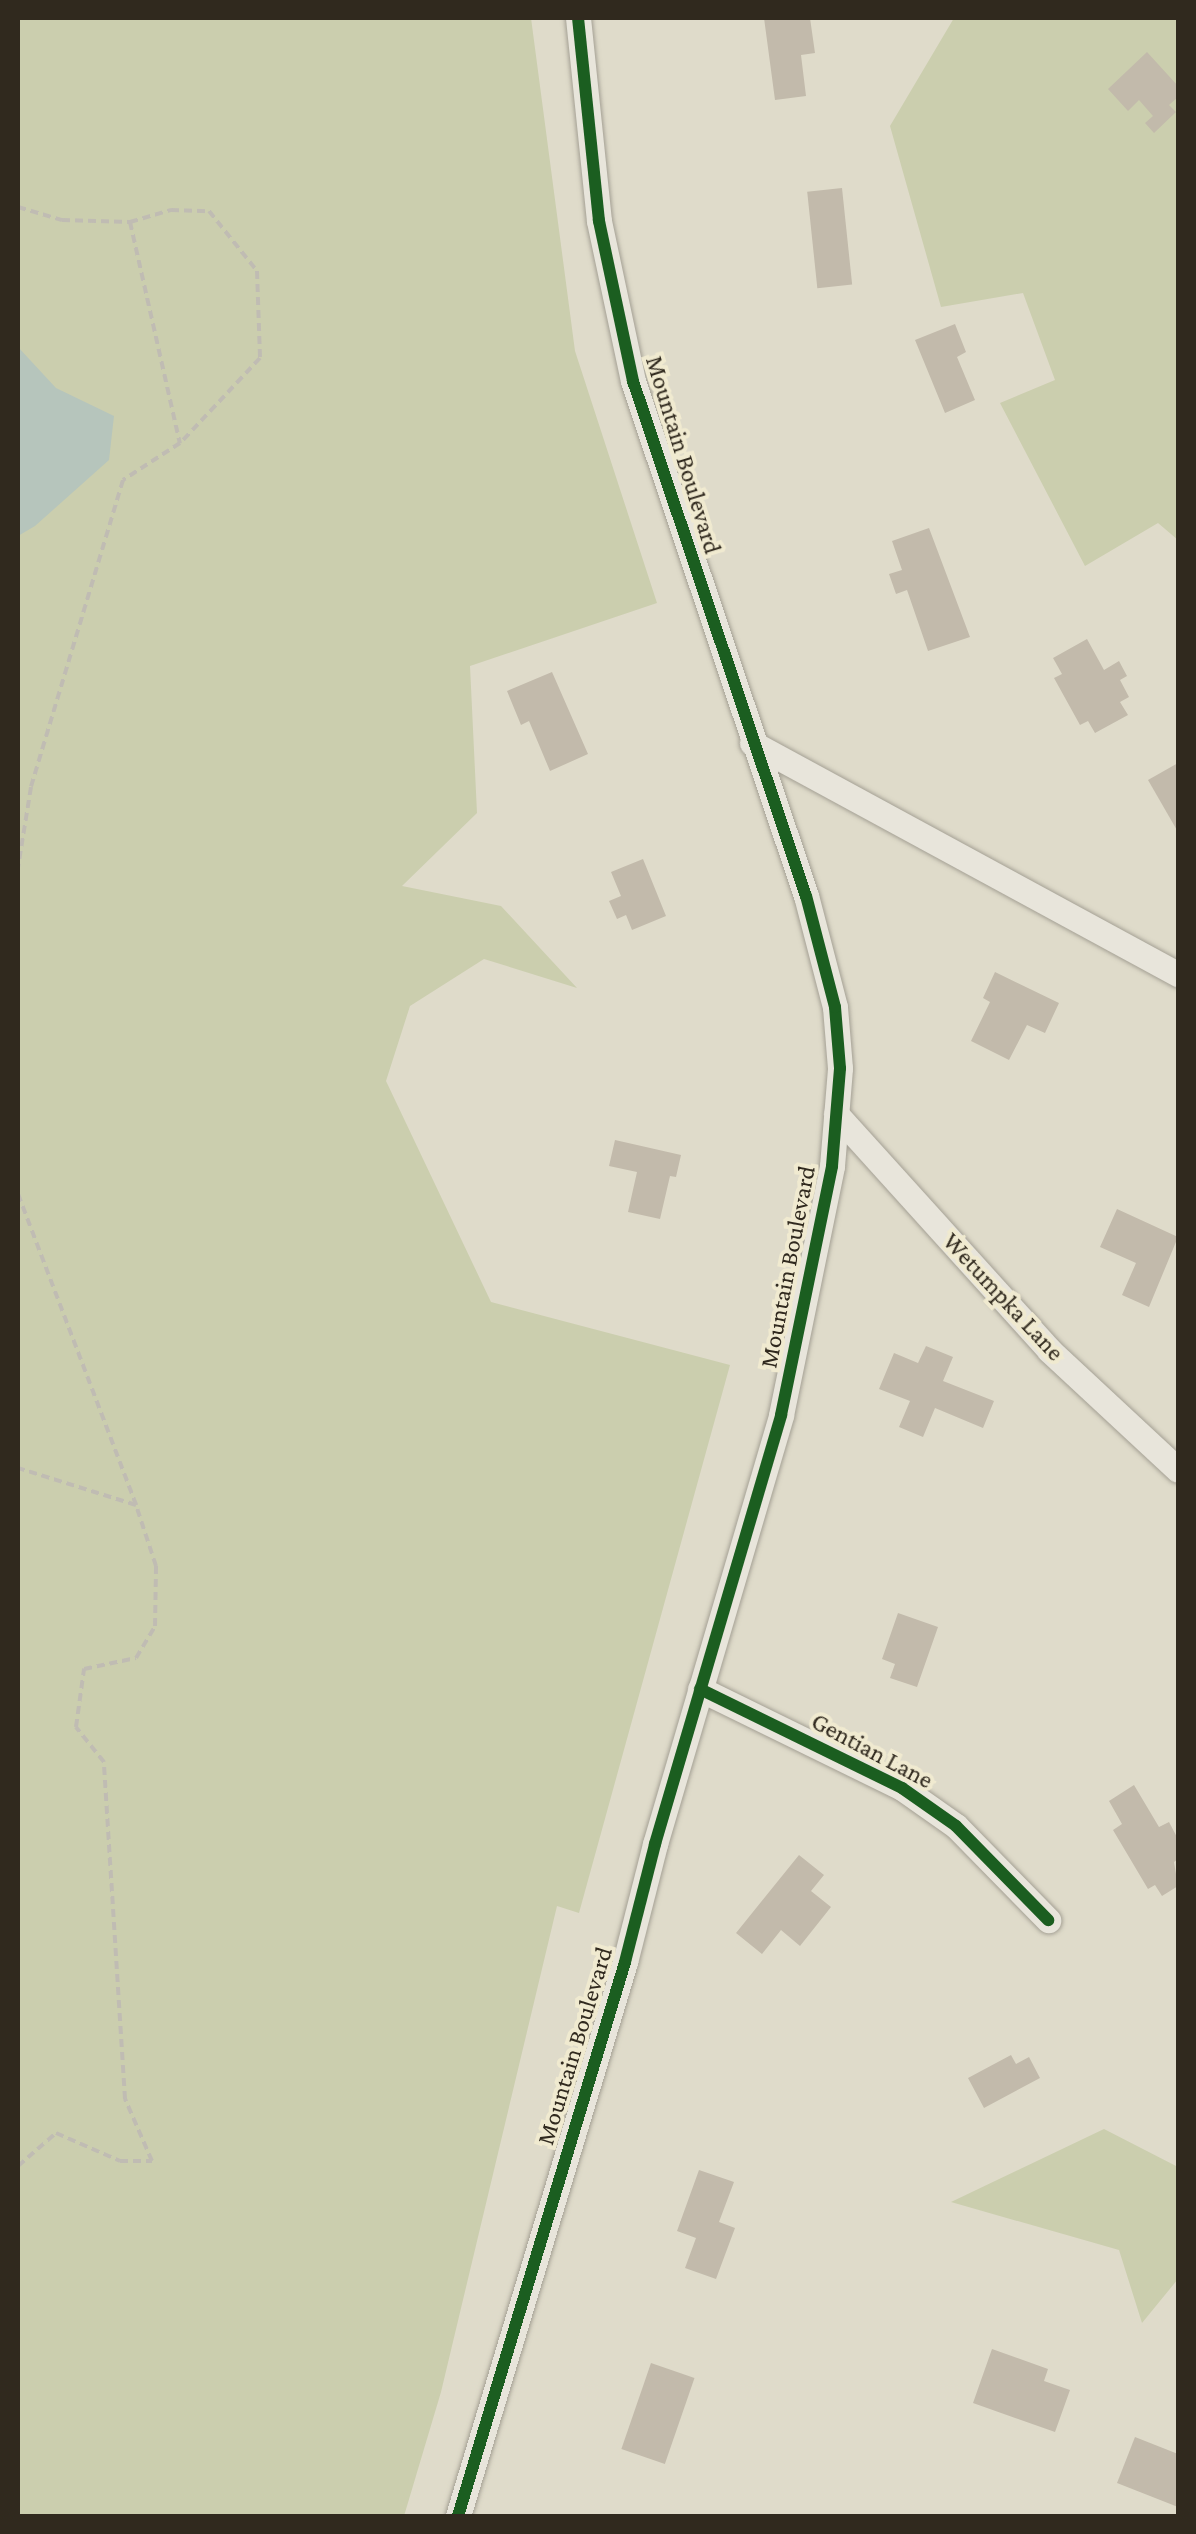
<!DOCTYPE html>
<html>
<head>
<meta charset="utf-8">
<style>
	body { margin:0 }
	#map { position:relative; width:1196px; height:2534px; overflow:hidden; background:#dfdbca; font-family:"Crimson Pro",serif }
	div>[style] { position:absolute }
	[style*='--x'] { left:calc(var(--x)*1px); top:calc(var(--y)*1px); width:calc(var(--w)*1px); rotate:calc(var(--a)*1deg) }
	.green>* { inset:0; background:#cbceae }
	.water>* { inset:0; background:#b6c5bc }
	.building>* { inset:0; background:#c2baab; transform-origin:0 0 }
	.path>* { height:4px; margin-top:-2px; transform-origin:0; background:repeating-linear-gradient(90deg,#c0bcb3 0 8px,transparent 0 13px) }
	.roads { filter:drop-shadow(0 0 2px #a4a094) drop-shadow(0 0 2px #a4a094) }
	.minor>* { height:25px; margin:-12.5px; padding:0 12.5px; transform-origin:12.5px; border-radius:12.5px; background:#e8e5db }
	.cycleway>* { height:12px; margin:-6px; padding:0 6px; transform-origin:6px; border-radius:6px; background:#1b5e20 }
	span { translate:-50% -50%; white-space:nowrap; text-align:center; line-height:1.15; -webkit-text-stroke:8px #f0ead0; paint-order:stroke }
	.street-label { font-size:25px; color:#30291e }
	.frame { position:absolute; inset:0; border:20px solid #30291e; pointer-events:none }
</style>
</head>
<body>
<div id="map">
	<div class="green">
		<div style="clip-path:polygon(18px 18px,531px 18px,575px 351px,657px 603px,470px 666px,477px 813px,402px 886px,501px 906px,577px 988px,484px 959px,410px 1006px,386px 1081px,491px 1302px,730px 1365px,579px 1913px,557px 1906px,441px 2392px,404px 2516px,18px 2516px)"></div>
		<div style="clip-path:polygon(954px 18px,1178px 18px,1178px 540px,1158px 523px,1085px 566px,1000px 403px,1055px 380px,1023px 293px,941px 307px,890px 126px)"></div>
		<div style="clip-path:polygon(1104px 2129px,1178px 2167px,1178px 2279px,1142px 2323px,1119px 2250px,951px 2202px)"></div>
	</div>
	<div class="water">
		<div style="clip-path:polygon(18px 347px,56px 388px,114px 416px,109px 460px,35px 526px,18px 536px)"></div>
	</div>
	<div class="building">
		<div style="clip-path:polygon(764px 18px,810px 18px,815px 53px,801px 55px,806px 96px,775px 100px)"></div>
		<div style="clip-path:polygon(1147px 52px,1178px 86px,1178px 97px,1169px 105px,1176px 112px,1154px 133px,1145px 123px,1153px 116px,1139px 100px,1128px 111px,1108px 89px)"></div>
		<div style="left:842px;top:188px;width:97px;height:35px;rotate:84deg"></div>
		<div style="clip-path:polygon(955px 324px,966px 352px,957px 357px,975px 400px,945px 413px,915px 340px)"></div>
		<div style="clip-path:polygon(929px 528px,970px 637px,928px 651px,907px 590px,896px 594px,889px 574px,902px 570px,892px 541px)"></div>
		<div style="clip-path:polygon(1087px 639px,1104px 670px,1119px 661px,1127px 676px,1120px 680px,1129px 697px,1120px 702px,1128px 715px,1095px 733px,1088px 721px,1080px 725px,1054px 678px,1062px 674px,1053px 658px)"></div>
		<div style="clip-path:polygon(552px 672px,588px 754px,550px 771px,529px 721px,521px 725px,507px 691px)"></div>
		<div style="clip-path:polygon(1178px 763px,1178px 832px,1148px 780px)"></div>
		<div style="clip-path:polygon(643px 859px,666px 916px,632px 930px,626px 915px,617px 919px,609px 901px,621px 896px,611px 872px)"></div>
		<div style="clip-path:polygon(995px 972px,1059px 1003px,1045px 1033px,1027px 1025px,1009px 1060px,971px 1041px,990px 1002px,983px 998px)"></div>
		<div style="clip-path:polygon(615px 1140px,681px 1155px,676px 1177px,670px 1176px,660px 1219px,628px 1212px,637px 1172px,609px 1166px)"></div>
		<div style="clip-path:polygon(1117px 1209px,1178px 1237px,1149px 1307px,1122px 1295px,1136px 1263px,1100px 1247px)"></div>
		<div style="clip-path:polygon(926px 1346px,953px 1357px,943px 1381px,994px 1401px,983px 1428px,935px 1408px,923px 1437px,899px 1427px,910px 1401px,879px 1389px,894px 1353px,918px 1363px)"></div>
		<div style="clip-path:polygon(898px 1613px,938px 1627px,917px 1687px,890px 1678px,895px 1664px,882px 1659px)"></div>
		<div style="clip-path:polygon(1134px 1785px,1159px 1827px,1169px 1822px,1178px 1839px,1178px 1859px,1174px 1862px,1178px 1886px,1162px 1896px,1155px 1885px,1148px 1889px,1113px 1830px,1122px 1824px,1109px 1801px)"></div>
		<div style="clip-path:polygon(799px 1855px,824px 1875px,811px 1891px,831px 1907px,800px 1946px,781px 1930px,762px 1954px,736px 1933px)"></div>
		<div style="clip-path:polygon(1011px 2055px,1016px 2064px,1029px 2057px,1040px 2078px,984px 2108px,968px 2078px)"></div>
		<div style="clip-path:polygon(699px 2170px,734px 2182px,719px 2222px,735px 2228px,716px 2279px,685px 2268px,696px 2238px,677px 2231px)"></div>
		<div style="clip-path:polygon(992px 2349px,1048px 2369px,1044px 2381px,1070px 2390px,1055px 2432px,973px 2403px)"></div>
		<div style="left:651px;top:2363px;width:46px;height:91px;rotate:19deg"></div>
		<div style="clip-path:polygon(1135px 2437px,1178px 2454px,1178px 2507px,1117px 2483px)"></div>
	</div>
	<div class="path">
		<div style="--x:18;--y:207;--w:46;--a:16.5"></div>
		<div style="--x:62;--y:220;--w:68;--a:1.7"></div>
		<div style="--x:130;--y:222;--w:227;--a:77.3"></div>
		<div style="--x:180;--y:443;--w:68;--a:147"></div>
		<div style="--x:123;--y:480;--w:320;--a:106.7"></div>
		<div style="--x:31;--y:787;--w:81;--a:99.2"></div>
		<div style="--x:130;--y:222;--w:43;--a:-16.3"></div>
		<div style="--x:171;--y:210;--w:38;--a:2"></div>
		<div style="--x:209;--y:211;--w:77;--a:51.3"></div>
		<div style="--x:257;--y:271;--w:87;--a:88"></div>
		<div style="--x:260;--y:358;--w:115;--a:133.2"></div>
		<div style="--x:18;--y:1194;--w:333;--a:69.2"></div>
		<div style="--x:136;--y:1505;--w:124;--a:-162.6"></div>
		<div style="--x:18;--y:2166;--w:50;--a:-41"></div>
		<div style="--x:56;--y:2133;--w:70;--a:23.6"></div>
		<div style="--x:120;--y:2161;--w:32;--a:0"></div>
		<div style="--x:152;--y:2161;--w:68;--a:-113.5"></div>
		<div style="--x:125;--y:2099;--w:338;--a:-93.6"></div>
		<div style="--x:104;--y:1762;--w:45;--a:-128.7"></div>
		<div style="--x:76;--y:1727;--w:59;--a:-82.1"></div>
		<div style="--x:84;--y:1669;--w:53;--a:-11.9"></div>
		<div style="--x:136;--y:1658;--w:37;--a:-59"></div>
		<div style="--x:155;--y:1626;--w:60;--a:-89"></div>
		<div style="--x:156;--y:1566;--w:64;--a:-108.2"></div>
	</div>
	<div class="roads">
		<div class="minor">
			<div style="--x:752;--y:743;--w:485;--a:28.5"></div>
			<div style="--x:836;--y:1114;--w:318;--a:47.9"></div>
			<div style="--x:1049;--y:1350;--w:176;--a:42.9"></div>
			<div style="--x:700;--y:1689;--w:225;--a:26.1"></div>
			<div style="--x:902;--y:1788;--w:66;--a:35.1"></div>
			<div style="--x:956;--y:1826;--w:132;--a:45.6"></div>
			<div style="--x:458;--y:2516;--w:579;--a:-73.22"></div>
			<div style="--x:625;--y:1962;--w:122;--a:-75.7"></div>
			<div style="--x:655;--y:1844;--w:447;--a:-73.6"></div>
			<div style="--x:781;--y:1415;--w:254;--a:-78.4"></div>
			<div style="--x:832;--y:1166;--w:98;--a:-85.3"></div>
			<div style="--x:840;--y:1068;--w:61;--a:-94.7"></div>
			<div style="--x:835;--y:1007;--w:115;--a:-104.6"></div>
			<div style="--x:806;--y:896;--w:543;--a:-108.57"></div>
			<div style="--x:633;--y:381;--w:164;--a:-102"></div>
			<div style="--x:599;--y:221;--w:204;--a:-95.9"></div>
		</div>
	</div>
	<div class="cycleway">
		<div style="--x:700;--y:1689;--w:225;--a:26.1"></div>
		<div style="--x:902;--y:1788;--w:66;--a:35.1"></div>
		<div style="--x:956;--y:1826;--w:132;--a:45.6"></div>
		<div style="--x:458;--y:2516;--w:579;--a:-73.22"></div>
		<div style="--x:625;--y:1962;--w:122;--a:-75.7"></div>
		<div style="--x:655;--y:1844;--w:447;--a:-73.6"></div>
		<div style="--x:781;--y:1415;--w:254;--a:-78.4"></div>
		<div style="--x:832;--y:1166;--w:98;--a:-85.3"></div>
		<div style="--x:840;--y:1068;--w:61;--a:-94.7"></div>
		<div style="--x:835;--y:1007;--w:115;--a:-104.6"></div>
		<div style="--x:806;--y:896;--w:543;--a:-108.57"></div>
		<div style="--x:633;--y:381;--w:164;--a:-102"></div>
		<div style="--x:599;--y:221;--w:204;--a:-95.9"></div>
	</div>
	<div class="street-label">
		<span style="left:683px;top:455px;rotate:73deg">Mountain Boulevard</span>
		<span style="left:788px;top:1267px;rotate:-79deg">Mountain Boulevard</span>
		<span style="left:1003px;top:1297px;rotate:47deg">Wetumpka Lane</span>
		<span style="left:872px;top:1751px;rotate:28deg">Gentian Lane</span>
		<span style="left:575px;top:2046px;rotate:-73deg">Mountain Boulevard</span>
	</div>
	<div class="frame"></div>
</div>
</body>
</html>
